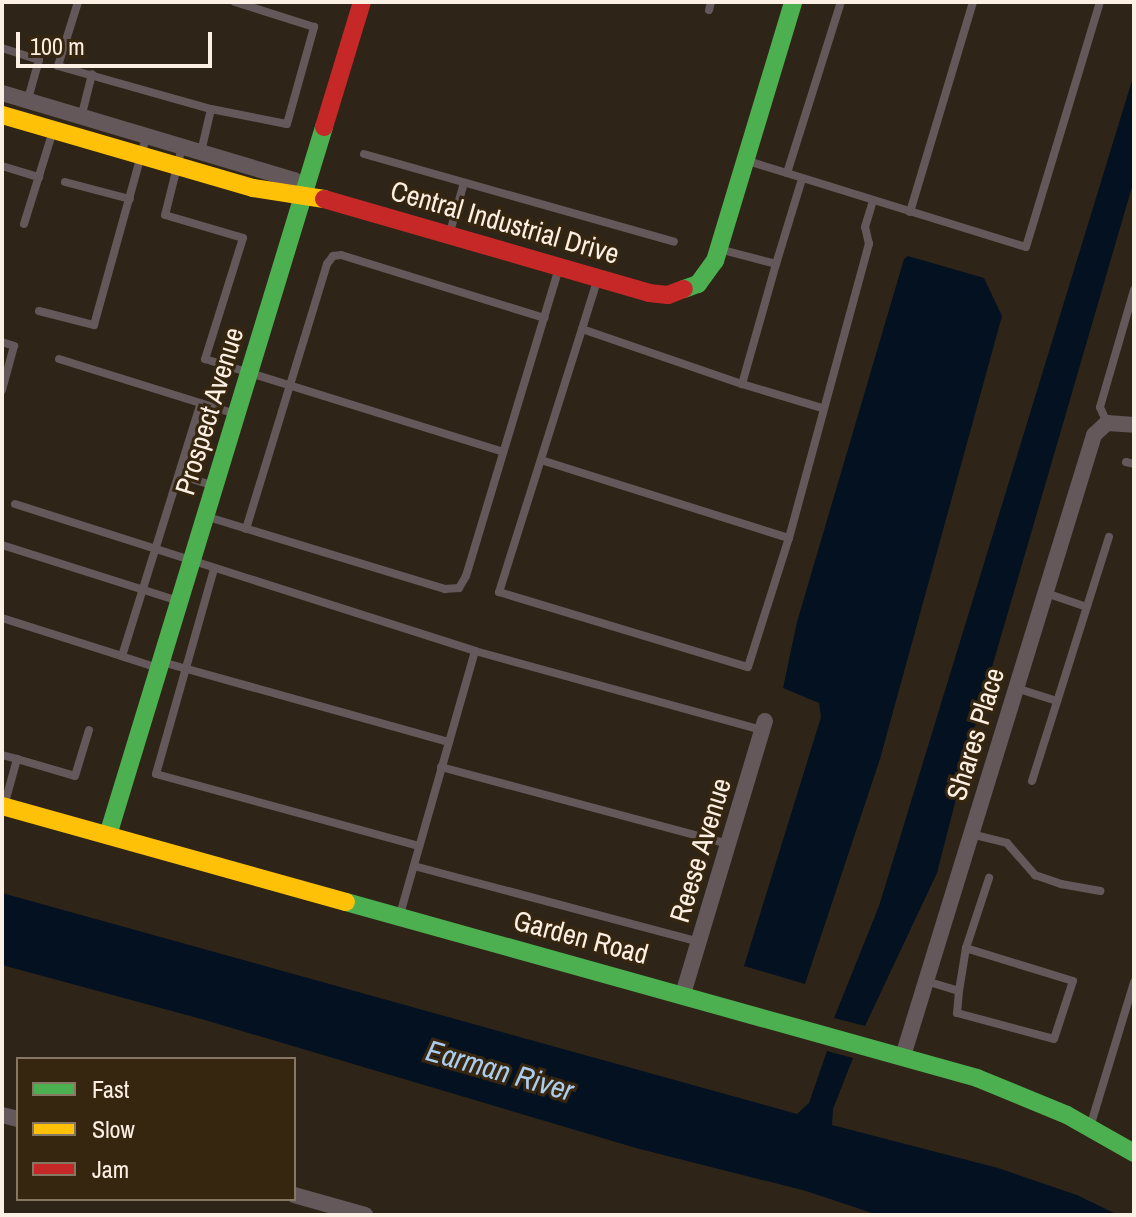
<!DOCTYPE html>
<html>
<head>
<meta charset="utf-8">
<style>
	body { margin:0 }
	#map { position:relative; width:1136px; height:1217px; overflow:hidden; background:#2e2518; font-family:"Archivo Narrow",sans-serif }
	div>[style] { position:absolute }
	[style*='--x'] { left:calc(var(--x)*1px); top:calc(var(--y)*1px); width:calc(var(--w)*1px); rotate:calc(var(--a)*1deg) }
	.water>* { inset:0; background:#041120 }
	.lane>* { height:8px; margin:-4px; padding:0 4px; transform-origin:4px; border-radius:4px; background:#64585b }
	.street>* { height:16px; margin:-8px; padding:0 8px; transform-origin:8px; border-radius:8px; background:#64585b }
	.fast>* { height:18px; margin:-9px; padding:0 9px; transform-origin:9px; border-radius:9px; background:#4caf50 }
	.slow>* { height:18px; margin:-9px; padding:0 9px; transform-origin:9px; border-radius:9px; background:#ffc107 }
	.jam>* { height:18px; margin:-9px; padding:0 9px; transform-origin:9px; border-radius:9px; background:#c62828 }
	span { translate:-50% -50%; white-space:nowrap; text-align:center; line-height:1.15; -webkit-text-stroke:6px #362610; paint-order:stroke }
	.street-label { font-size:28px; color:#fbf0e3 }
	.water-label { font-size:30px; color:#acccee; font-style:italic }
	.frame { position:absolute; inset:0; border:4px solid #fbf0e3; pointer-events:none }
	.legend { position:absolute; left:16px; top:1057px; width:280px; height:144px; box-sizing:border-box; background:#362610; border:2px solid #857764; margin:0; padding:10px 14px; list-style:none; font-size:24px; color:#fbf0e3 }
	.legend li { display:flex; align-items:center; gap:16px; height:40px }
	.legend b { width:40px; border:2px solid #857764 }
	.scale { position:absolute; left:16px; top:32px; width:196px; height:36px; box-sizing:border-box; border:4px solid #fbf0e3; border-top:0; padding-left:10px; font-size:24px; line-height:28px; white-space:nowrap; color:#fbf0e3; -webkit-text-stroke:6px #362610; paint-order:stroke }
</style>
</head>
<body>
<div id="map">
	<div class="water">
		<div style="clip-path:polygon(1134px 74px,1134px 180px,974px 729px,937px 873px,865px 1026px,834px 1018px,879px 906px)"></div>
		<div style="clip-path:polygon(908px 256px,984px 278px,1002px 316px,880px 759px,805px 984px,744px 966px,821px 717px,819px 703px,783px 688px,797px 622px,904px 259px)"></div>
		<div style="clip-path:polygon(2px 893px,797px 1114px,809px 1103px,827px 1051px,853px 1058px,833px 1109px,832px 1125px,998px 1168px,1077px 1195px,1118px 1215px,878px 1215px,806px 1191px,636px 1148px,205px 1020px,2px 965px)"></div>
	</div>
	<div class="lane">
		<div style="--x:78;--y:2;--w:67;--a:107.4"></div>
		<div style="--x:58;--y:66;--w:159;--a:15.7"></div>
		<div style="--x:709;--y:10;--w:8;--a:-76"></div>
		<div style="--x:2;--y:48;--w:39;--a:18"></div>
		<div style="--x:39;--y:60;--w:41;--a:105.8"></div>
		<div style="--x:82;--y:114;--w:41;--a:-76"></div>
		<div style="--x:182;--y:147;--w:70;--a:104"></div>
		<div style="--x:165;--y:215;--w:81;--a:16.4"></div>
		<div style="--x:243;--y:238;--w:127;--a:107.4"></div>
		<div style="--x:205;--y:359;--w:312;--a:17.3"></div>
		<div style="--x:201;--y:152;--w:44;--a:-76.9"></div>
		<div style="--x:211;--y:109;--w:77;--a:11.2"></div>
		<div style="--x:287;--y:124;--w:101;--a:-74.4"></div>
		<div style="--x:314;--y:27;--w:83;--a:-162.4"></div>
		<div style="--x:364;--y:154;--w:322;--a:15.8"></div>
		<div style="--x:748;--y:161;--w:291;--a:17.2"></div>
		<div style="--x:1026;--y:247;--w:256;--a:-73.2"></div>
		<div style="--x:2;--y:166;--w:39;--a:17"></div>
		<div style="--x:787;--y:173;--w:179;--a:-72.5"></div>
		<div style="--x:65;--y:182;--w:67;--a:14.7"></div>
		<div style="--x:910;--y:212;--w:219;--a:-73.3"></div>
		<div style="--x:24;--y:224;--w:97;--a:-72.7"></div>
		<div style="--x:450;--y:232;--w:51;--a:-74.1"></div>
		<div style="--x:719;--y:249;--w:59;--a:14.7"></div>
		<div style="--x:776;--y:264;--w:89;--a:-73"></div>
		<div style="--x:776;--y:264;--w:125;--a:105.8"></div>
		<div style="--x:742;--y:384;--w:84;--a:16.7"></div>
		<div style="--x:597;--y:281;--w:50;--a:107.4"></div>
		<div style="--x:582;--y:329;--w:169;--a:19"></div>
		<div style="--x:39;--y:311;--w:57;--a:14.3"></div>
		<div style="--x:94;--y:325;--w:195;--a:-74.5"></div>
		<div style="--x:582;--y:329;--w:276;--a:107.5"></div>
		<div style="--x:499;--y:592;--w:260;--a:16.8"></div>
		<div style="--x:748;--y:667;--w:135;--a:-72.4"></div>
		<div style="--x:789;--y:538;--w:305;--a:-74.8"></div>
		<div style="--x:869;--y:244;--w:17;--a:-103"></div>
		<div style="--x:865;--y:227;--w:27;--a:-73"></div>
		<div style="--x:2;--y:342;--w:13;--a:18"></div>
		<div style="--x:14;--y:346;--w:46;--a:105.3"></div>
		<div style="--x:59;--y:359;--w:185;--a:17.3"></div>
		<div style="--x:1107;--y:423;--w:17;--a:-114"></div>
		<div style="--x:1100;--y:407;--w:122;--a:-73.8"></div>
		<div style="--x:541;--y:460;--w:260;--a:17.5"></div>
		<div style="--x:1126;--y:462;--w:8;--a:14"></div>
		<div style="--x:179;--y:475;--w:37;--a:17"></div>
		<div style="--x:15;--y:504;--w:483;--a:17.7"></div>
		<div style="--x:475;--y:651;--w:274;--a:105.9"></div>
		<div style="--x:208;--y:517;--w:248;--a:16.9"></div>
		<div style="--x:445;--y:589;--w:14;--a:-4"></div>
		<div style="--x:459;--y:588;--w:14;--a:-60"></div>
		<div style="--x:466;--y:576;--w:322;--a:-73.2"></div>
		<div style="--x:246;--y:529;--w:277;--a:-73"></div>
		<div style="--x:327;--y:264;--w:10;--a:-53"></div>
		<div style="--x:333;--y:256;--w:8;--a:-7"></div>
		<div style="--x:341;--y:255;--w:213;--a:17.2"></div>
		<div style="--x:2;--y:545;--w:186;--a:17.6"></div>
		<div style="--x:214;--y:569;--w:213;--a:105.8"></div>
		<div style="--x:156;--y:774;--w:273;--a:15.3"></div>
		<div style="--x:1046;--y:593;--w:43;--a:18.9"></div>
		<div style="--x:2;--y:618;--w:126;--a:17.6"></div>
		<div style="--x:475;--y:651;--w:295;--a:15.4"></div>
		<div style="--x:759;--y:729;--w:4;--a:56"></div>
		<div style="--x:162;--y:662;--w:298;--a:15.6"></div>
		<div style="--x:155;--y:667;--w:35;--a:-162"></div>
		<div style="--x:122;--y:656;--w:265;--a:-72.7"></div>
		<div style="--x:1016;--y:688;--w:43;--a:17.6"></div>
		<div style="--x:2;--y:755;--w:16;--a:15"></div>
		<div style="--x:441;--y:767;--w:297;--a:15"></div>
		<div style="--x:1032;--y:781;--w:256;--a:-72.5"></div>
		<div style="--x:4;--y:806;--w:49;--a:-74.5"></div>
		<div style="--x:17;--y:759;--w:60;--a:16.3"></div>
		<div style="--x:75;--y:776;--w:48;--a:-73.1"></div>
		<div style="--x:971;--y:834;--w:37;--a:14"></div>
		<div style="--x:1007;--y:843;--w:43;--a:48.8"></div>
		<div style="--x:1035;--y:875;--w:28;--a:19"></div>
		<div style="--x:1061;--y:884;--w:40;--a:10"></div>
		<div style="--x:414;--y:866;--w:295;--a:14.9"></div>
		<div style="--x:926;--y:981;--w:34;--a:17"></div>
		<div style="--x:959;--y:991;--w:22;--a:95"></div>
		<div style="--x:957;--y:1013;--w:100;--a:15"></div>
		<div style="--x:1054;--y:1039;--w:61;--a:-71.9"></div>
		<div style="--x:1073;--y:981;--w:112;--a:-162.9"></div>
		<div style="--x:966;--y:948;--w:74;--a:-71.8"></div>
		<div style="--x:959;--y:991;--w:44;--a:-80.8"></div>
		<div style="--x:1090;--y:1127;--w:152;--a:-73.1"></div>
	</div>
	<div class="street">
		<div style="--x:2;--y:93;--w:305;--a:16.6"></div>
		<div style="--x:294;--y:180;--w:17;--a:50"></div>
		<div style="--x:683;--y:994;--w:285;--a:-73.3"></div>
		<div style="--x:903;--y:1056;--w:650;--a:-72.9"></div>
		<div style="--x:1094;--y:435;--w:18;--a:-43"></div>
		<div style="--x:1107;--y:423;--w:27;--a:4"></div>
		<div style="--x:2;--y:1115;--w:16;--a:14"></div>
		<div style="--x:294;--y:1195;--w:74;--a:15.7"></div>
	</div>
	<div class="fast">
		<div style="--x:684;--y:289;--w:15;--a:-20"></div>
		<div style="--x:698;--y:284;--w:29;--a:-54"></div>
		<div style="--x:715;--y:261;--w:270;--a:-73.2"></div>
		<div style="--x:108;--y:835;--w:740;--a:-73.03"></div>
		<div style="--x:346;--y:902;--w:655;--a:15.58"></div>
		<div style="--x:977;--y:1078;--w:97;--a:22.3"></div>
		<div style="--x:1067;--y:1115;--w:77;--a:29.6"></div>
	</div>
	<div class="slow">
		<div style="--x:2;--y:115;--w:261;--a:16.2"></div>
		<div style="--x:253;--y:188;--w:72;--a:8.8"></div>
		<div style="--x:2;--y:806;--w:357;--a:15.6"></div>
	</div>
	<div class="jam">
		<div style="--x:324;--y:127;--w:131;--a:-73.1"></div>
		<div style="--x:324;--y:199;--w:338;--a:16.1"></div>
		<div style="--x:649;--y:293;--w:19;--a:6"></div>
		<div style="--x:668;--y:295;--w:17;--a:-21"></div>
	</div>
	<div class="street-label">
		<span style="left:505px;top:222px;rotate:16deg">Central Industrial Drive</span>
		<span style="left:209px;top:411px;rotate:-73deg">Prospect Avenue</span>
		<span style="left:975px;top:734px;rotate:-73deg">Shares Place</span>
		<span style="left:700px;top:850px;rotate:-73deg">Reese Avenue</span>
		<span style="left:581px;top:937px;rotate:15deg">Garden Road</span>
	</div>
	<div class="water-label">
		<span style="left:500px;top:1070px;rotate:16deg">Earman River</span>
	</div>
	<div class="frame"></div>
	<ul class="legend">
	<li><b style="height:10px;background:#4caf50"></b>Fast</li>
	<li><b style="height:10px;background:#ffc107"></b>Slow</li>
	<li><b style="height:10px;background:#c62828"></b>Jam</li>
	</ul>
	<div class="scale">100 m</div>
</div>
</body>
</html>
